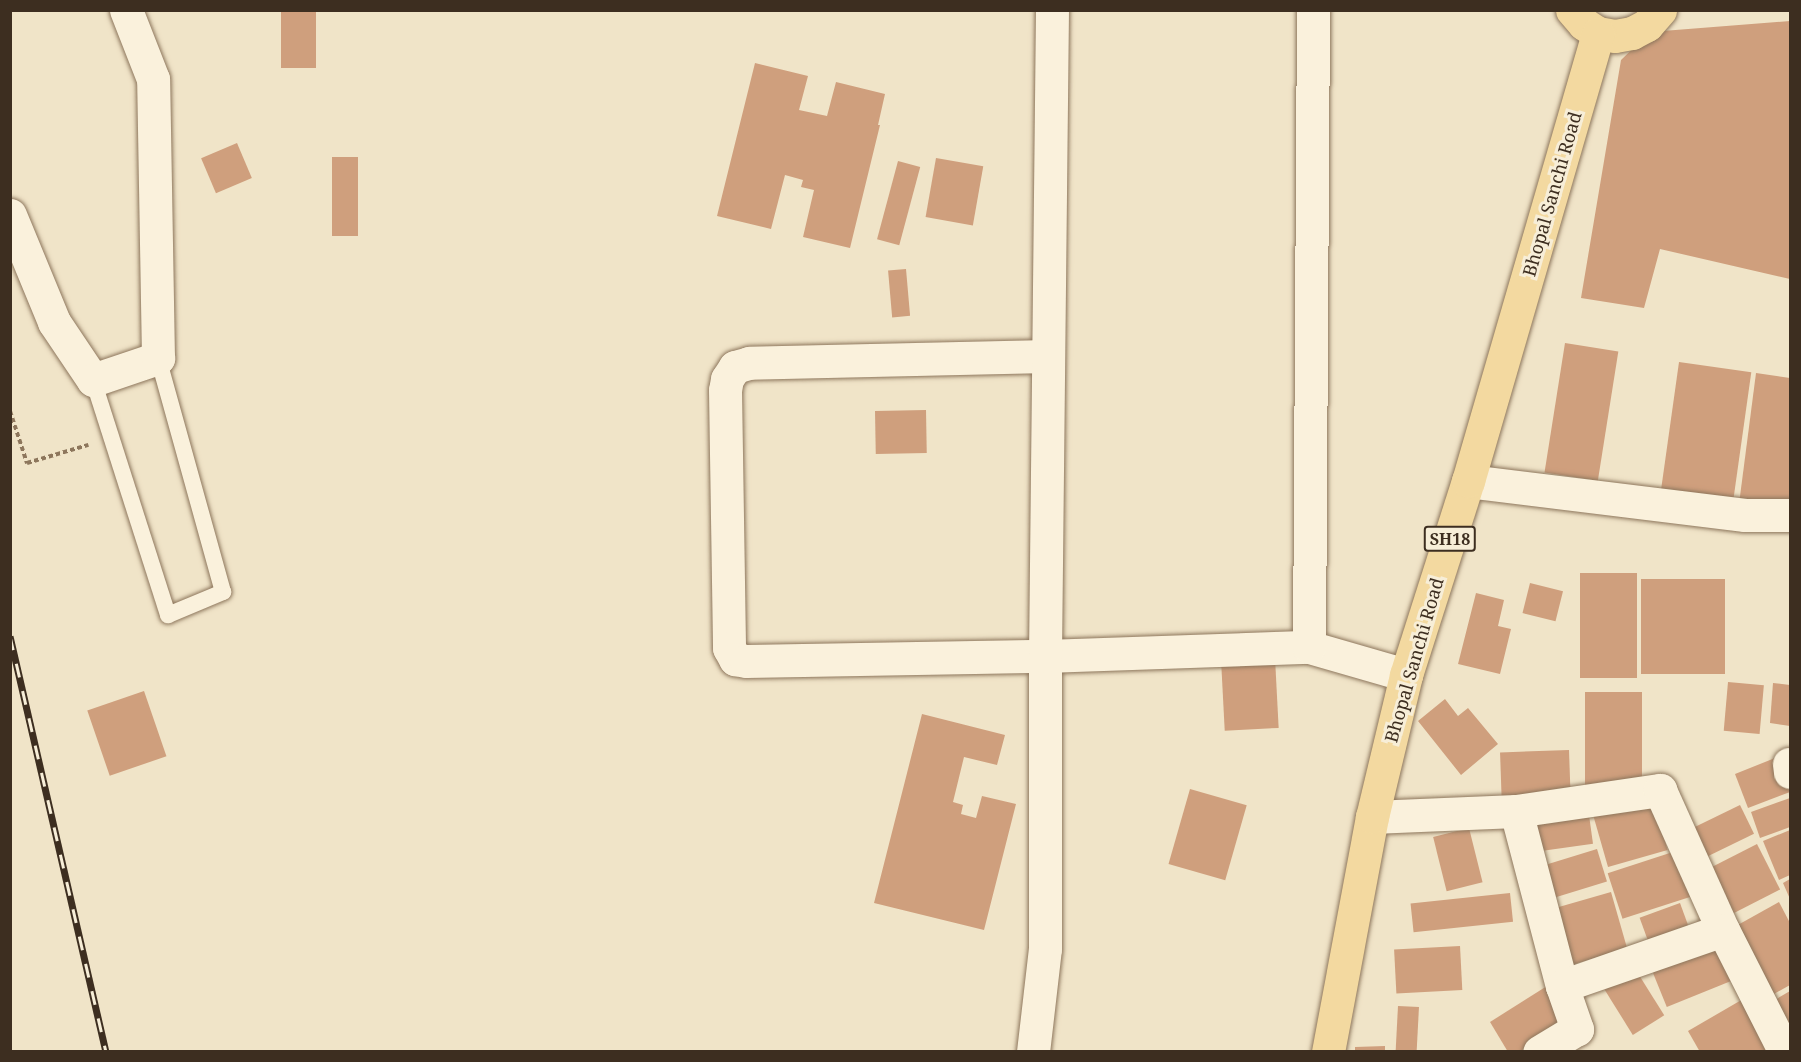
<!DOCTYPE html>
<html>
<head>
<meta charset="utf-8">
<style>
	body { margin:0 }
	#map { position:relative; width:1801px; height:1062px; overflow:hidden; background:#f0e4c8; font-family:"Noto Serif",serif }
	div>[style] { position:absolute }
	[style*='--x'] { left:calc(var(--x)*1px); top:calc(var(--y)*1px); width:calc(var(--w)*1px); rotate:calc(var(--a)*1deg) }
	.building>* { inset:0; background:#cf9f7d; transform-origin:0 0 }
	.path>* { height:4px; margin-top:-2px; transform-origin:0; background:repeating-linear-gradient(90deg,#8d765c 0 4.5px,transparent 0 7.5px) }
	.roads { filter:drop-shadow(0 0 2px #8d765c) drop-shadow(0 0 2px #8d765c) }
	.service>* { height:16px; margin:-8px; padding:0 8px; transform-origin:8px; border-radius:8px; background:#faf1dc }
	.minor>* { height:33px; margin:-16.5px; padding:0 16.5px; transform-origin:16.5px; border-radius:16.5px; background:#faf1dc }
	.primary>* { height:33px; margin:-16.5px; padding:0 16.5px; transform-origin:16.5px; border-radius:16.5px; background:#f3d9a0 }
	.rail>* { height:7px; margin-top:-3.5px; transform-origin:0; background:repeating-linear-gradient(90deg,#f7eed8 0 14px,#3d2e20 0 28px); box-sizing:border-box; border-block:2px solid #3d2e20 }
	span { translate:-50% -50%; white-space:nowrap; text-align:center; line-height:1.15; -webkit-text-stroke:6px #f7eed8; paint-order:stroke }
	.shield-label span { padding:2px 4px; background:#f7eed8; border:2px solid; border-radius:4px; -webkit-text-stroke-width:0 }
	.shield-label { font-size:16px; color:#3d2e20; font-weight:700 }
	.street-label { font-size:18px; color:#3d2e20 }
	.frame { position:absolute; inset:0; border:12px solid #3d2e20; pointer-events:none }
</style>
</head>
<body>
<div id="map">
	<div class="building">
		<div style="left:281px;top:10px;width:35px;height:58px"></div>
		<div style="clip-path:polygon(1790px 21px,1790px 279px,1660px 249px,1644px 308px,1581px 298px,1621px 60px,1650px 32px)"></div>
		<div style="clip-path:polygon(755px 63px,808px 76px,799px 110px,827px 116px,836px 82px,885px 94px,878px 125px,880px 125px,850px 248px,803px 237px,814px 190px,801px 187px,803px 180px,785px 175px,771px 229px,717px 216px)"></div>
		<div style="left:237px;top:143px;width:38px;height:39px;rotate:67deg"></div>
		<div style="left:332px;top:157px;width:26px;height:79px"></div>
		<div style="left:936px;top:158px;width:48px;height:60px;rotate:10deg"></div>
		<div style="left:898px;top:161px;width:23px;height:81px;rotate:15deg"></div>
		<div style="left:906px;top:269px;width:47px;height:18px;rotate:85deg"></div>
		<div style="left:1565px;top:343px;width:54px;height:131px;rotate:9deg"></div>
		<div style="left:1679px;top:362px;width:73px;height:134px;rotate:8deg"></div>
		<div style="clip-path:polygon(1756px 373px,1790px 378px,1790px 505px,1739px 504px)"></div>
		<div style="left:926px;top:410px;width:43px;height:51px;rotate:89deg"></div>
		<div style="left:1580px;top:573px;width:57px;height:105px"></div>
		<div style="left:1725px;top:579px;width:95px;height:84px;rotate:90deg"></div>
		<div style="left:1530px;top:583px;width:34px;height:31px;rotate:14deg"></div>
		<div style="clip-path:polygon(1476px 593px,1504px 600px,1498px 626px,1511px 629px,1500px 674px,1458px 664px)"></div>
		<div style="left:1275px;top:658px;width:70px;height:54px;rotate:87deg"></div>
		<div style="left:1728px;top:682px;width:36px;height:49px;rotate:5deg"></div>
		<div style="clip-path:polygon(1773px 683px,1790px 685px,1790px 726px,1770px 723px)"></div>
		<div style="left:144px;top:691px;width:69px;height:60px;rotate:71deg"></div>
		<div style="left:1585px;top:692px;width:57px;height:95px"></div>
		<div style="clip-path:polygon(1445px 699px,1458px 716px,1468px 708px,1498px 744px,1461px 775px,1418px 721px)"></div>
		<div style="clip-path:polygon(922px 714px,1005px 735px,997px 765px,964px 757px,953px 802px,963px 805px,961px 814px,976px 818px,982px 796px,1016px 804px,984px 930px,874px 903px)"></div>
		<div style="left:1569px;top:750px;width:51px;height:69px;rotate:88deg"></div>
		<div style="clip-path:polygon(1780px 756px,1790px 783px,1790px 792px,1748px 808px,1735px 774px)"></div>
		<div style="left:1190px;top:789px;width:59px;height:78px;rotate:16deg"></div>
		<div style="clip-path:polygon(1790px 798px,1790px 827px,1760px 838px,1751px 812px)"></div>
		<div style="left:1653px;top:799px;width:53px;height:62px;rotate:74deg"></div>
		<div style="left:1740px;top:805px;width:32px;height:64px;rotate:64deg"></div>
		<div style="left:1588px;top:808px;width:36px;height:63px;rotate:82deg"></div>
		<div style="left:1469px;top:828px;width:56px;height:37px;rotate:76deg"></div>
		<div style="clip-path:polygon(1790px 830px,1790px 875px,1779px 880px,1763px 841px)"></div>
		<div style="left:1757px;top:844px;width:51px;height:60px;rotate:63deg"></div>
		<div style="left:1597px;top:849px;width:34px;height:62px;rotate:73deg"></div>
		<div style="left:1679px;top:850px;width:48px;height:75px;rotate:72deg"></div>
		<div style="clip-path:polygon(1790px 879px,1790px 899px,1783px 883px)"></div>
		<div style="left:1611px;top:892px;width:59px;height:66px;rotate:74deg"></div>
		<div style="left:1510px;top:893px;width:29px;height:100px;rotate:84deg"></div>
		<div style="clip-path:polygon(1779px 902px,1790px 923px,1790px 985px,1765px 999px,1727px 931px)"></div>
		<div style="left:1680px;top:903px;width:32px;height:43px;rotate:70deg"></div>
		<div style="left:1723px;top:938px;width:43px;height:78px;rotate:68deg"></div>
		<div style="left:1460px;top:946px;width:44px;height:66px;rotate:87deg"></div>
		<div style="left:1634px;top:967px;width:57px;height:37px;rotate:58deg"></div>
		<div style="clip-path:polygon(1547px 986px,1568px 1021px,1519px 1052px,1508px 1052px,1490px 1022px)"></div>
		<div style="clip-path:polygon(1790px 991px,1790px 1052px,1763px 1007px)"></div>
		<div style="clip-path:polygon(1750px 995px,1780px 1052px,1700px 1052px,1688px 1031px)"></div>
		<div style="left:1398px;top:1006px;width:21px;height:46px;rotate:3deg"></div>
		<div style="clip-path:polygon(1385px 1046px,1385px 1052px,1355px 1052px,1355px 1047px)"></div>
	</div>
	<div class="path">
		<div style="--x:10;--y:411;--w:55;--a:71.9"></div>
		<div style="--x:27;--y:463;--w:64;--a:-16.4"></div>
	</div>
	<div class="roads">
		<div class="service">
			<div style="--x:93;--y:380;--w:247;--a:72.3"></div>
			<div style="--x:168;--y:615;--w:60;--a:-22.7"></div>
			<div style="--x:223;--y:592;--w:243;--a:-105.5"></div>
		</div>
		<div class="minor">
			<div style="--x:10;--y:215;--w:116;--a:67.6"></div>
			<div style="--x:54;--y:322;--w:70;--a:56.1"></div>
			<div style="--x:93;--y:380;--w:69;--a:-18.7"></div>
			<div style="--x:158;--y:358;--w:279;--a:-91"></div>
			<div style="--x:153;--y:79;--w:74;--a:-111.4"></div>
			<div style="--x:1048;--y:356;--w:299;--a:178.7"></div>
			<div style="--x:749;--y:363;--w:15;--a:164"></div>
			<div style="--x:735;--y:367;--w:14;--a:124"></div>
			<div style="--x:727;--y:379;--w:11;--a:100"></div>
			<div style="--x:725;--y:390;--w:258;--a:89.1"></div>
			<div style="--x:729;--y:648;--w:13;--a:61"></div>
			<div style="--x:735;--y:659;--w:11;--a:10"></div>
			<div style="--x:746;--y:661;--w:299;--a:-1"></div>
			<div style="--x:1045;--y:656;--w:264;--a:-2"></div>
			<div style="--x:1309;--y:647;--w:101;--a:16.1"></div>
			<div style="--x:1468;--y:481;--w:279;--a:7"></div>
			<div style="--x:1745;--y:515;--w:45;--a:0"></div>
			<div style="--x:1309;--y:647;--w:637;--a:-89.64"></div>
			<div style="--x:1789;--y:764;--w:8;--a:83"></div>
			<div style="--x:1516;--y:811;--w:181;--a:75.3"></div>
			<div style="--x:1562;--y:986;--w:46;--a:70.8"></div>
			<div style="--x:1577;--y:1029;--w:44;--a:148.8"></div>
			<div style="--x:1372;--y:817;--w:144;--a:-2.4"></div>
			<div style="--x:1516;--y:811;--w:146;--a:-8.3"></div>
			<div style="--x:1660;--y:790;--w:154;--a:65.8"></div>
			<div style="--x:1723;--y:930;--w:137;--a:63.1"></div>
			<div style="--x:1562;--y:986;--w:170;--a:-19.2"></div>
			<div style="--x:1033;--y:1052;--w:104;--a:-83.4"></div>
			<div style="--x:1045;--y:949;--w:293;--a:-90"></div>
			<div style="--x:1045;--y:656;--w:646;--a:-89.38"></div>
		</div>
		<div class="primary">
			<div style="--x:1572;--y:10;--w:18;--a:49"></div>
			<div style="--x:1584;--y:24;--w:17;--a:33"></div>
			<div style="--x:1598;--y:33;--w:17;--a:10"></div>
			<div style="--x:1615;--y:36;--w:17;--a:-10"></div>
			<div style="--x:1632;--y:33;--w:17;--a:-28"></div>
			<div style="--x:1647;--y:25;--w:20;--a:-49"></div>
			<div style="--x:1328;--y:1052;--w:239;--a:-79.4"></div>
			<div style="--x:1372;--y:817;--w:146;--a:-76.5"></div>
			<div style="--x:1406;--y:675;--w:204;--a:-72.3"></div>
			<div style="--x:1468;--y:481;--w:466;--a:-73.8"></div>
		</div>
	</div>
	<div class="rail">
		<div style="--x:10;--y:636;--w:427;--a:77"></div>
	</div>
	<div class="shield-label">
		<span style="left:1450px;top:539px">SH18</span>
	</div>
	<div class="street-label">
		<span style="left:1552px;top:194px;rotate:-74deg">Bhopal Sanchi Road</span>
		<span style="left:1414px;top:660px;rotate:-74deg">Bhopal Sanchi Road</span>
	</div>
	<div class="frame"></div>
</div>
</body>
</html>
